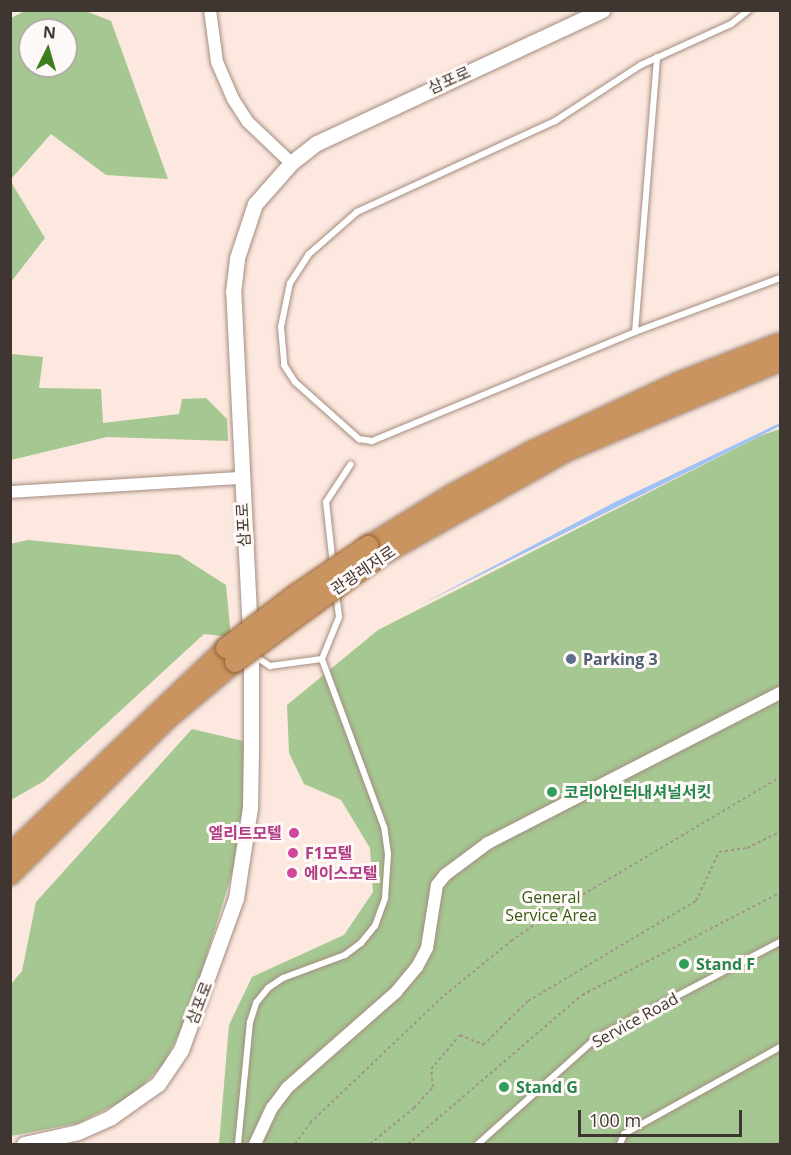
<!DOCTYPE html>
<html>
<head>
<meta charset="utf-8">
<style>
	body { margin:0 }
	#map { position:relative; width:791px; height:1155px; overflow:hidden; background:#fce8de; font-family:"Open Sans","Noto Sans KR",sans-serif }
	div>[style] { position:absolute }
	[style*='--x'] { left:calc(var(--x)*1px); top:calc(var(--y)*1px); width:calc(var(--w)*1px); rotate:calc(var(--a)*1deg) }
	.green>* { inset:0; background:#a5c791 }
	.water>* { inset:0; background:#a0c1f5 }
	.path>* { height:2px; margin-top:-1px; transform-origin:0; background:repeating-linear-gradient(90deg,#a2938b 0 3px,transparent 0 6px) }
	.roads { filter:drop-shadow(0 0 2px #a48d81) drop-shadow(0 0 2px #a48d81) }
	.service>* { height:6px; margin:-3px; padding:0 3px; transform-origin:3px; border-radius:3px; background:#fff }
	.minor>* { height:12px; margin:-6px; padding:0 6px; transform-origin:6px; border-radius:6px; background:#fff }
	.tertiary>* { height:15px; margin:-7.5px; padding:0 7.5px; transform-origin:7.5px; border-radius:7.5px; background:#fff }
	.trunk>* { height:20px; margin:-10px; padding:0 10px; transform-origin:10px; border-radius:10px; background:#ca9460 }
	.bridges { filter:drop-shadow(0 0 2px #916236) drop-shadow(0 0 2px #916236) }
	.trunk-bridge>* { height:20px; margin:-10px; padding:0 10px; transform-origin:10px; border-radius:10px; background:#ca9460 }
	.dots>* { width:16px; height:16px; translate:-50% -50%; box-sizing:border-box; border:3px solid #fef9f6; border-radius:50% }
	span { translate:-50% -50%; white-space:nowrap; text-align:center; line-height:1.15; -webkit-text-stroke:6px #fef9f6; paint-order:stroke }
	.street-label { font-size:16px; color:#403631 }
	.service-label { font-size:16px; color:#4e5e75; font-weight:700 }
	.left { translate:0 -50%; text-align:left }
	.leisure-label { font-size:16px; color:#27864d; font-weight:700 }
	.hotel-label { font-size:16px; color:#b23c85; font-weight:700 }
	.right { translate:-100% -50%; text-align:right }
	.park-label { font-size:16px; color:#345b15 }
	.frame { position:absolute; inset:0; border:12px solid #403631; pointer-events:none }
	.north { position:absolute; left:18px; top:18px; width:60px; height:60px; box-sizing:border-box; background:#fef9f6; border:2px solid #b2aba7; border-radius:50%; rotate:5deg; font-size:16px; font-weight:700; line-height:24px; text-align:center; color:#403631 }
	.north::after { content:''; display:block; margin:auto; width:21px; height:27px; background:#3d7f20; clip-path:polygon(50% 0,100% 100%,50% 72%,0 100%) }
	.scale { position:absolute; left:578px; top:1110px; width:164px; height:27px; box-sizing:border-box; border:3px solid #403631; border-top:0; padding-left:8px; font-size:18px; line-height:21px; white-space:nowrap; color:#403631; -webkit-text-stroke:4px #fef9f6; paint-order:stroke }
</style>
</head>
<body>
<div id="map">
	<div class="green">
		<div style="clip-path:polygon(evenodd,83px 10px,111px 21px,168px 179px,106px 175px,51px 134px,11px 179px,11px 18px,25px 11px,83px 10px,30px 30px,66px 30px,66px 66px,30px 66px,30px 30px)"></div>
		<div style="clip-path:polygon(11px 182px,45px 238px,11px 282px)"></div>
		<div style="clip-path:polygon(10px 306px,12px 354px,43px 357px,39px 388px,101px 389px,103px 423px,179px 414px,182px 399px,206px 398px,227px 419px,228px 441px,107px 437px,11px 460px)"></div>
		<div style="clip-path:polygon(780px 429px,780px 1144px,219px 1144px,229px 1025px,252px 977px,344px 935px,373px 892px,370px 848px,341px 800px,304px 784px,289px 753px,287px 705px,378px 630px,760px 436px)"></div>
		<div style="clip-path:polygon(28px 540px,179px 555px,226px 585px,231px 637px,204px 634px,44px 781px,11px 800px,10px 544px)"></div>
		<div style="clip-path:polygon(192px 729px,243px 741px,243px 807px,234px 867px,188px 1016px,163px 1065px,132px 1096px,79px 1123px,11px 1136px,11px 984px,22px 971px,36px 902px)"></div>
	</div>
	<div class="water">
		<div style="clip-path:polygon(780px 423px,780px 426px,416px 607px,617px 501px)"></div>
	</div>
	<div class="path">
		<div style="--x:295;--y:1144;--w:26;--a:-54"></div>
		<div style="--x:310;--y:1123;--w:180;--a:-43.6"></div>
		<div style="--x:440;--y:999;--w:92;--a:-39.2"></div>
		<div style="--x:511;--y:941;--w:44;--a:-34.8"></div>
		<div style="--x:547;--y:916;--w:271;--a:-30.8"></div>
		<div style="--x:370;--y:1144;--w:57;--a:-39.3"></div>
		<div style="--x:414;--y:1108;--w:28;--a:-48"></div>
		<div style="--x:433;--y:1087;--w:18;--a:-96"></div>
		<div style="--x:431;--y:1069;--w:45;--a:-49.5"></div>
		<div style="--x:460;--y:1035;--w:25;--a:23"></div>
		<div style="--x:483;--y:1045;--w:63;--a:-44.4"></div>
		<div style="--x:528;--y:1001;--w:196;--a:-30.8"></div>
		<div style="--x:696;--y:901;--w:54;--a:-64.9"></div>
		<div style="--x:719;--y:852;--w:28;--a:-8"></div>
		<div style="--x:747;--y:848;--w:37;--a:-26"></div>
		<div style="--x:408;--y:1144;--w:229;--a:-40.6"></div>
		<div style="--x:582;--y:995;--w:223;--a:-27.3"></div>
	</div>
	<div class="roads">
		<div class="service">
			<div style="--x:749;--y:10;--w:23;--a:142"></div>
			<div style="--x:731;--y:24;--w:99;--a:155.5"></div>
			<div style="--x:641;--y:65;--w:103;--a:146.9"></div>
			<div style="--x:555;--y:121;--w:218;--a:155.3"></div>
			<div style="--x:357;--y:212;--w:64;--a:138.8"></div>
			<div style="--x:309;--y:254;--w:35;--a:123"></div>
			<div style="--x:290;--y:283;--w:45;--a:101.6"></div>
			<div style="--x:281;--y:327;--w:38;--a:85"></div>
			<div style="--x:284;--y:365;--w:20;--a:57"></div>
			<div style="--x:295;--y:382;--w:86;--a:41.7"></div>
			<div style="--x:359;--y:439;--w:13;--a:9"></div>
			<div style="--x:372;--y:441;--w:285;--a:-22.5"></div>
			<div style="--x:635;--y:332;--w:155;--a:-20.4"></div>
			<div style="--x:635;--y:332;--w:276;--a:-85.4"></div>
			<div style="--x:333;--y:565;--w:63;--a:-96.3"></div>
			<div style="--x:326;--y:502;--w:45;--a:-56.7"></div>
			<div style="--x:252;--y:654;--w:22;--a:34"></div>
			<div style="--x:270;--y:666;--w:52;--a:-7.7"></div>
			<div style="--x:238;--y:1144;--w:123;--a:-84.4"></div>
			<div style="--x:250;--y:1022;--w:20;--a:-72"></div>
			<div style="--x:256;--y:1003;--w:19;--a:-51"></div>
			<div style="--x:268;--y:988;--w:18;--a:-34"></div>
			<div style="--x:283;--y:978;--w:66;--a:-20.4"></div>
			<div style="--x:345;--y:955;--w:20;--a:-37"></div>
			<div style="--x:361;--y:943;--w:22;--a:-51"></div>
			<div style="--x:375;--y:926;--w:30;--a:-70"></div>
			<div style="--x:385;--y:898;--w:44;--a:-86.1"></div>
			<div style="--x:388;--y:854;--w:27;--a:-98"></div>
			<div style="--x:384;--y:827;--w:179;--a:-110.3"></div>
			<div style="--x:322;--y:659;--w:45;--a:-68"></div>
			<div style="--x:339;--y:617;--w:24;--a:-97"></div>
			<div style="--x:478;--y:1144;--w:157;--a:-41.9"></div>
			<div style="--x:595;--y:1039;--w:209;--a:-27.7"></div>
			<div style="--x:620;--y:1144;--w:11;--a:-68"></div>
			<div style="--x:624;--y:1134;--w:179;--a:-29.1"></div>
		</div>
		<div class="minor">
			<div style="--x:210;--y:10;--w:52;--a:82.3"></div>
			<div style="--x:217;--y:62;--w:40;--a:66.6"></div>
			<div style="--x:233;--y:99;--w:27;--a:57"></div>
			<div style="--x:248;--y:122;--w:59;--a:43.6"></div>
			<div style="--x:10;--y:492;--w:231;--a:-3.5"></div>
			<div style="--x:255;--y:1144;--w:40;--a:-65"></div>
			<div style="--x:272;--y:1108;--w:26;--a:-53"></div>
			<div style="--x:288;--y:1087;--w:144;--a:-41.3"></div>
			<div style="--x:396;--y:992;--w:33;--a:-50"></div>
			<div style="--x:417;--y:967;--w:21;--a:-62"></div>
			<div style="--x:427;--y:948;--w:64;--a:-81"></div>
			<div style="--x:437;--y:885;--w:13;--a:-51"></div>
			<div style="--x:445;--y:875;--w:54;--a:-36.7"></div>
			<div style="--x:488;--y:843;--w:328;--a:-27.2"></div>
		</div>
		<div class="tertiary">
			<div style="--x:24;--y:1144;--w:55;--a:-12.5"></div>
			<div style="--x:78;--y:1132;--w:36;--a:-24"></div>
			<div style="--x:111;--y:1117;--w:57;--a:-35.1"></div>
			<div style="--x:158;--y:1084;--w:41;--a:-55.9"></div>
			<div style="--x:181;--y:1050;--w:162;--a:-70.1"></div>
			<div style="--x:236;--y:898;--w:91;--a:-81.2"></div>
			<div style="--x:250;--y:808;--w:60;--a:-89"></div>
			<div style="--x:251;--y:748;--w:94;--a:-90"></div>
			<div style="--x:251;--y:654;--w:362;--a:-92.8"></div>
			<div style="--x:233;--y:292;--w:34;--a:-83"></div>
			<div style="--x:237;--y:258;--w:57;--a:-71.6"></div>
			<div style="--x:255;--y:204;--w:55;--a:-48.7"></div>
			<div style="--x:291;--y:163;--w:33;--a:-38"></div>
			<div style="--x:317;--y:143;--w:315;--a:-25"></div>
		</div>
		<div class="trunk">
			<div style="--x:368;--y:546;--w:100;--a:-31.5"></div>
			<div style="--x:453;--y:494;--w:92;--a:-28.5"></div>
			<div style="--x:534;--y:450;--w:158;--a:-25.1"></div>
			<div style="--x:677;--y:383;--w:110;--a:-21.2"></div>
			<div style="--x:375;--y:559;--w:220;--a:-29.4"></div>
			<div style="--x:567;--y:451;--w:231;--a:-22.9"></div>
			<div style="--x:10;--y:854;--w:298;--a:-43.6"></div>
			<div style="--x:10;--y:875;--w:221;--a:-44.8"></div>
			<div style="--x:167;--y:719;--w:89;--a:-40"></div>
		</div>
	</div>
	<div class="bridges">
		<div class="trunk-bridge">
			<div style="--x:226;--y:648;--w:89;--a:-37.3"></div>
			<div style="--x:297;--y:594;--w:86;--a:-34.1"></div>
			<div style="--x:235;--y:662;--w:174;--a:-36.3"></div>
		</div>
	</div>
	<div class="dots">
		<div style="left:571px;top:659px;background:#5c6f8a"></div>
		<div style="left:552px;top:792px;background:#2e9e5b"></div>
		<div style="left:294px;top:833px;background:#d1479c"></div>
		<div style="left:293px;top:853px;background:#d1479c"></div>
		<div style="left:292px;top:873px;background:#d1479c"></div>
		<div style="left:684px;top:964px;background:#2e9e5b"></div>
		<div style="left:504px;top:1087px;background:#2e9e5b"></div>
	</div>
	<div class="street-label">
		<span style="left:449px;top:80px;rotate:-24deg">삼포로</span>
		<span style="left:243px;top:525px;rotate:-93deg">삼포로</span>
		<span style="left:363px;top:570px;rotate:-34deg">관광레저로</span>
		<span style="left:199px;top:1003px;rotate:-69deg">삼포로</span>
		<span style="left:635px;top:1020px;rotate:-29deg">Service Road</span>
	</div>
	<div class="service-label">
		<span class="left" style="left:583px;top:659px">Parking 3</span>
	</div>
	<div class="leisure-label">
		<span class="left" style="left:564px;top:792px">코리아인터내셔널서킷</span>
		<span class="left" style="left:696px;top:964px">Stand F</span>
		<span class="left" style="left:516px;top:1087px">Stand G</span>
	</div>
	<div class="hotel-label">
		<span class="right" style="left:282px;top:833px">엘리트모텔</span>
		<span class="left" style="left:305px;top:853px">F1모텔</span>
		<span class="left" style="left:304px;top:873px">에이스모텔</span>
	</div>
	<div class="park-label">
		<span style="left:551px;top:906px">General<br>Service Area</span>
	</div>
	<div class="frame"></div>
	<div class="north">N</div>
	<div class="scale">100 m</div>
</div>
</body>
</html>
